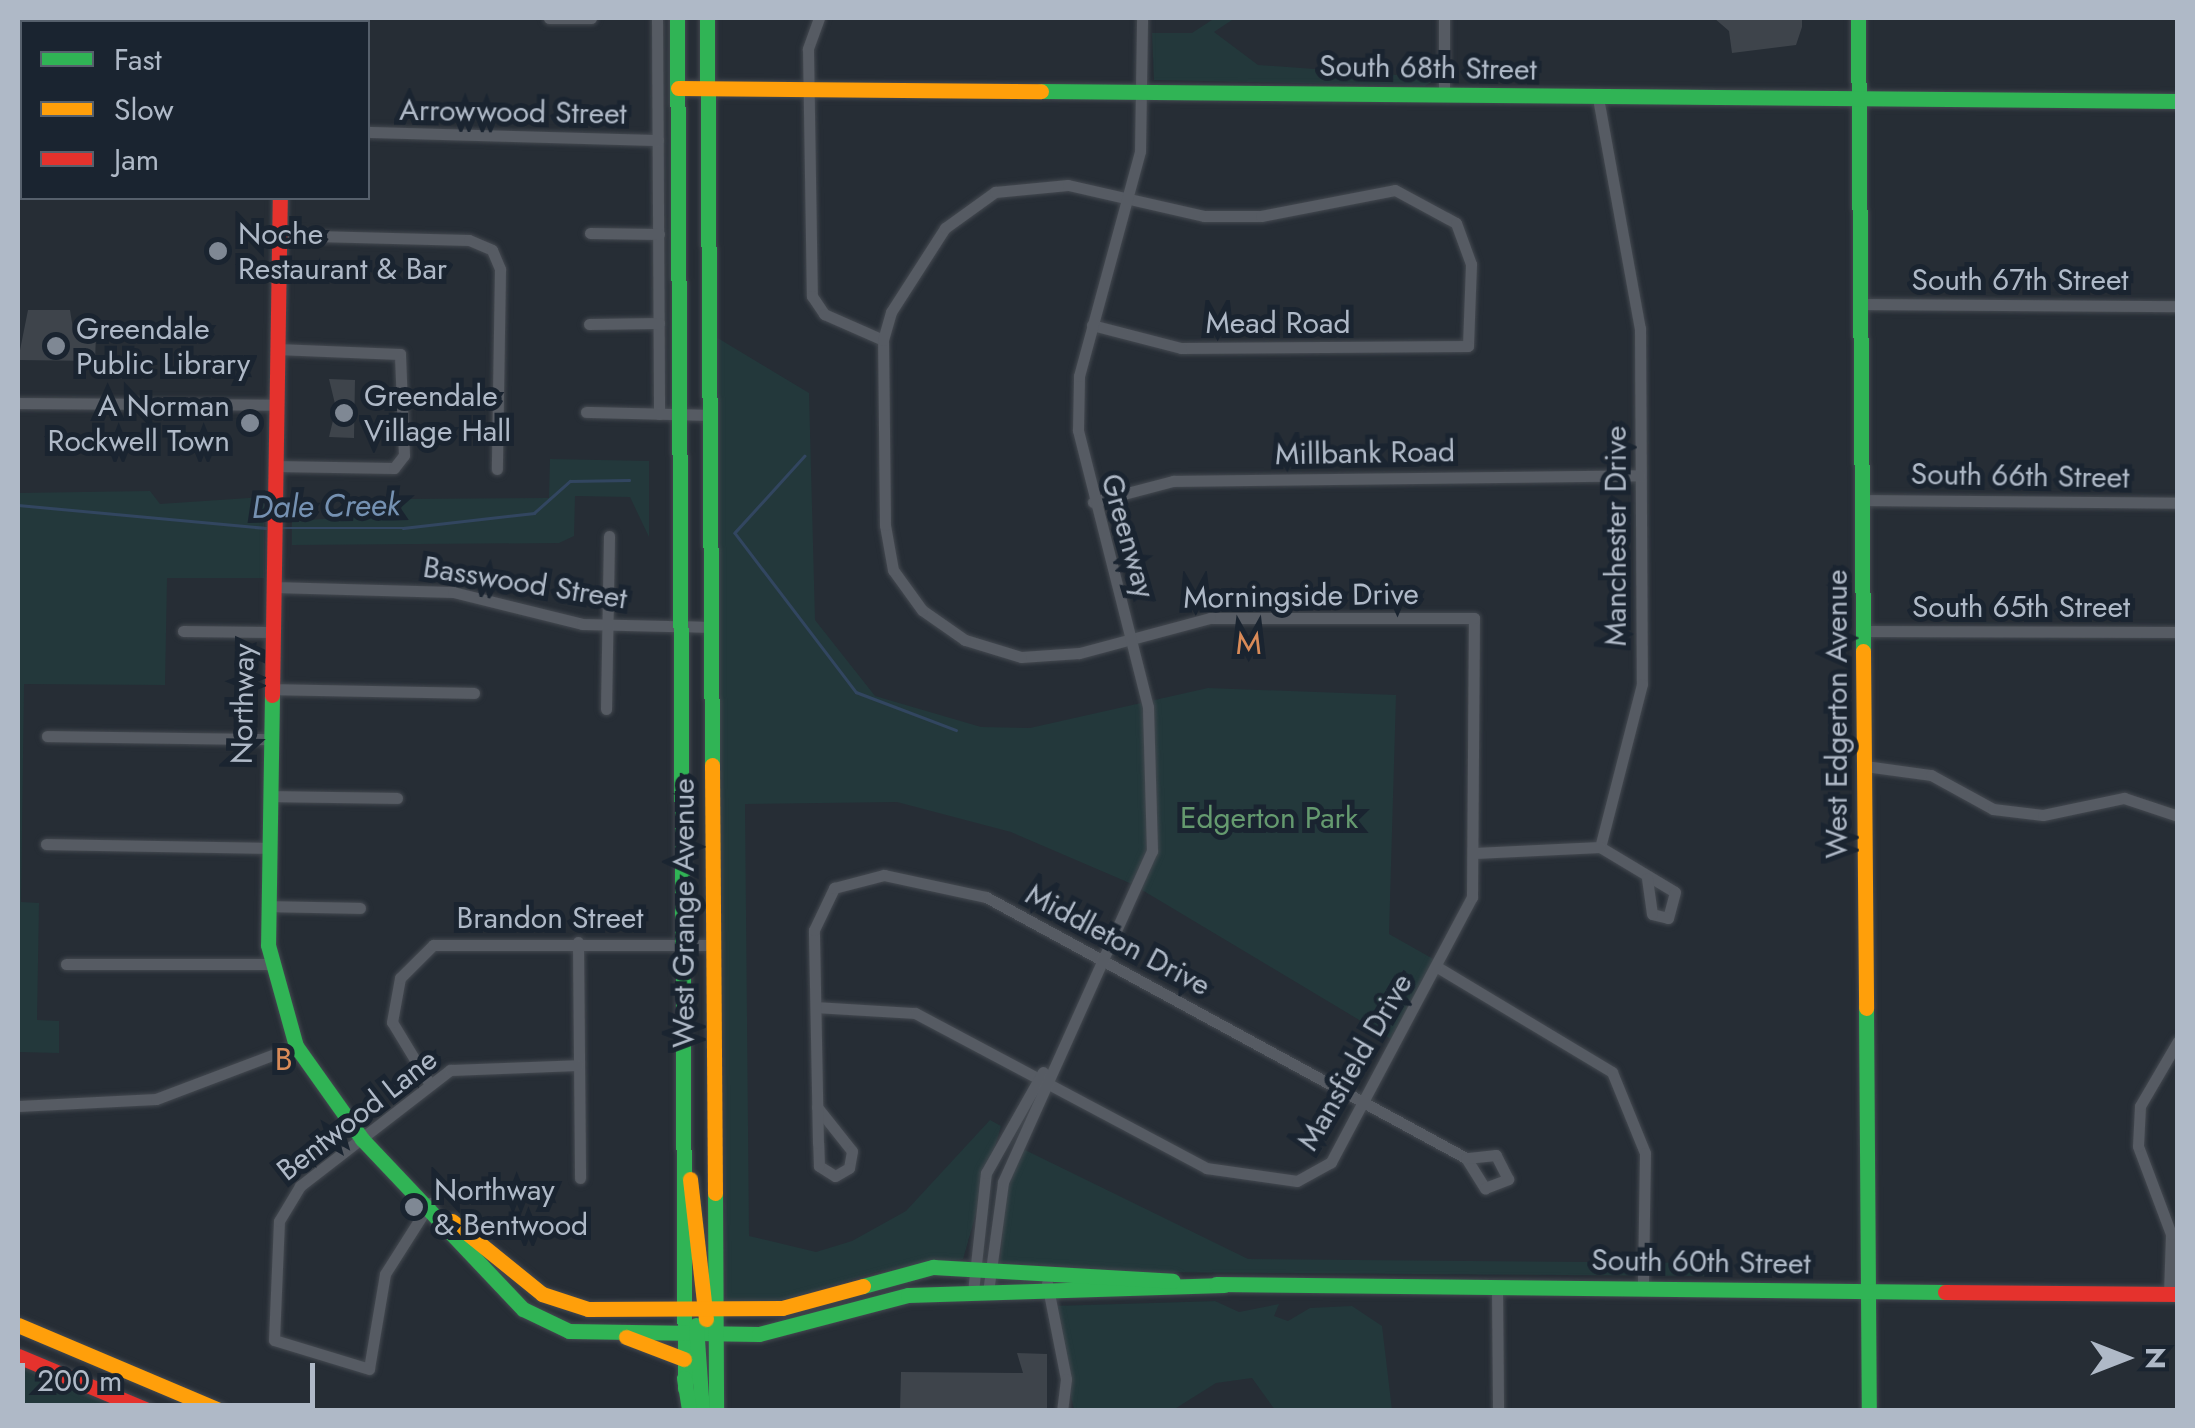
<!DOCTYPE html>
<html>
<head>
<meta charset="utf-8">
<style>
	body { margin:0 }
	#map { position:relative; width:2195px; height:1428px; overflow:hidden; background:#262d35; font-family:Jost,sans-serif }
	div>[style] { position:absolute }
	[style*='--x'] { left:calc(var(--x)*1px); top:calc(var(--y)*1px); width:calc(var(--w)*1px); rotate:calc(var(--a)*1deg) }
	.green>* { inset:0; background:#23383b }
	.stream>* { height:2.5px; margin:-1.25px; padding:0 1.25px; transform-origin:1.25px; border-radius:1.25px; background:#324660 }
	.building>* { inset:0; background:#3e444b }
	.roads { filter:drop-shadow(0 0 2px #444950) drop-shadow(0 0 2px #444950) }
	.street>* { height:11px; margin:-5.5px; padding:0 5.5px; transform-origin:5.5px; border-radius:5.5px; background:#565b63 }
	.fast>* { height:15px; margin:-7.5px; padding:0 7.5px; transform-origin:7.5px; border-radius:7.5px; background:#30b455 }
	.slow>* { height:15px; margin:-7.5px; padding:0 7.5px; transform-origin:7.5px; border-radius:7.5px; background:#ff9f0a }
	.jam>* { height:15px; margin:-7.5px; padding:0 7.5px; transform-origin:7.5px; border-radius:7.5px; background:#e5322d }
	.dots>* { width:28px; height:28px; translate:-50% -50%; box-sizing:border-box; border:5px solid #1a2430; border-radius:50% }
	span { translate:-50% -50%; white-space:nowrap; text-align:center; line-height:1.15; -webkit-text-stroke:10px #1a2430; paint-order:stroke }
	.street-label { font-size:30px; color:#afb9c7 }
	.poi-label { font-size:30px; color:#afb9c7 }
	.left { translate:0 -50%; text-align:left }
	.right { translate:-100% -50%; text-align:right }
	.park-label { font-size:30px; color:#659a6f }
	.water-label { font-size:32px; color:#7591b2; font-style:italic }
	.neighbourhood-label { font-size:32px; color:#da8b58; letter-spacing:2.5px }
	.frame { position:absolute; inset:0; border:20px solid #afb9c7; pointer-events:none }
	.legend { position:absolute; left:20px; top:20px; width:350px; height:180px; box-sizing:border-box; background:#1a2430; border:2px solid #56606c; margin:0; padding:12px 18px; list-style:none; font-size:30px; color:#afb9c7 }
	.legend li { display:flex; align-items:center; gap:20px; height:50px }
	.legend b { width:50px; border:2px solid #56606c }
	.north { position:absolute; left:2075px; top:1308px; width:100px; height:100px; -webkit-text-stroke:8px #1a2430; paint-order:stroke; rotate:90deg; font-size:28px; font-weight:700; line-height:40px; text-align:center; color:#afb9c7 }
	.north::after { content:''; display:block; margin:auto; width:35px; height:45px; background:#afb9c7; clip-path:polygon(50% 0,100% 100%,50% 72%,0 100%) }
	.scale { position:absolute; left:20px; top:1363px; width:295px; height:45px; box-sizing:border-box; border:5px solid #afb9c7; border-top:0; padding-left:12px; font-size:30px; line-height:35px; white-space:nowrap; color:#afb9c7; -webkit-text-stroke:8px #1a2430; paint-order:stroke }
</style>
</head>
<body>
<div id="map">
	<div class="green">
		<div style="clip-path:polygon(1215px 18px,1235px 18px,1214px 32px,1258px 65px,1438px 78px,1425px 86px,1154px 80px,1152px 33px,1192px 33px)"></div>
		<div style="clip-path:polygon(716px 337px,809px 393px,815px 620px,875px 696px,981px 727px,1030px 728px,1208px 688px,1396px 695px,1389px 934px,1435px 960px,1391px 1039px,1132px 884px,1011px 832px,897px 802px,745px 804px,749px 1236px,816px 1252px,852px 1241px,906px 1211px,990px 1120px,1001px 1126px,963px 1259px,879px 1271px,776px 1302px,726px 1302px)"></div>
		<div style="clip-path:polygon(550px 459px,649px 461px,649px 537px,630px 497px,575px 496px,574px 536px,559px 543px,292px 545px,292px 521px,401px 514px,402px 499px,549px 498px)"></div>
		<div style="clip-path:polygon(150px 491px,160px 504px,264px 497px,264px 578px,167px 578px,165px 685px,24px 684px,21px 902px,39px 903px,37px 1020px,59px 1021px,59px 1053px,18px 1052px,18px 493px)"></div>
		<div style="clip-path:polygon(1023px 1149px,1248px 1259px,1712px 1263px,1712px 1276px,1145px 1272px,1000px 1262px,1007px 1183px)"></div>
		<div style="clip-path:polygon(1215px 1301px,1239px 1312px,1279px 1304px,1274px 1316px,1288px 1321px,1310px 1308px,1352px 1306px,1382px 1326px,1392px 1410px,1275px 1410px,1252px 1378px,1216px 1383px,1173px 1410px,1074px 1410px,1052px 1306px)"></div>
		<div style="clip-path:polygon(18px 1366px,97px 1399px,122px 1410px,18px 1410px)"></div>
	</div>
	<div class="stream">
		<div style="--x:805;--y:456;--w:104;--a:132.3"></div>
		<div style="--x:735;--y:533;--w:200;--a:52.7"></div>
		<div style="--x:856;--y:692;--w:107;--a:20.8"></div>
		<div style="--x:18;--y:505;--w:249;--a:5.3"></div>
		<div style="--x:279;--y:528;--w:124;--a:0"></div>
		<div style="--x:403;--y:528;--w:132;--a:-6.5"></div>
		<div style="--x:534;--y:513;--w:48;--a:-41.6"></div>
		<div style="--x:570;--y:481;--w:59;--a:-1"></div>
	</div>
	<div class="building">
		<div style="clip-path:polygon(1714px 18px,1802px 18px,1802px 27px,1796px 45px,1732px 53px,1729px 31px)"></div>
		<div style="clip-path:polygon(28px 310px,70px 310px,74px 335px,96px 335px,95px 361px,18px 360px)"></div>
		<div style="clip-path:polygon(329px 379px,355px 380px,354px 438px,329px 437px,336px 408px)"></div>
		<div style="clip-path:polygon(1017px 1353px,1047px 1354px,1047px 1410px,900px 1410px,901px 1372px,1023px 1373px)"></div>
	</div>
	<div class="roads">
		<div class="street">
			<div style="--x:549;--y:18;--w:42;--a:0"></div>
			<div style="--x:657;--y:18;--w:396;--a:89.7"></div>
			<div style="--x:819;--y:18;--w:33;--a:110"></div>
			<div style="--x:808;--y:49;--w:247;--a:89.1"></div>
			<div style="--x:812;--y:296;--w:22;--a:56"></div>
			<div style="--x:824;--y:314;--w:64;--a:23.8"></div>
			<div style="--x:1444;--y:96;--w:78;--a:-90"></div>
			<div style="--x:1598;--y:98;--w:234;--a:79.7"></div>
			<div style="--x:1640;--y:328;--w:356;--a:89.7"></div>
			<div style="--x:1642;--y:684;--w:168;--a:104.4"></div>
			<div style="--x:368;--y:132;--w:290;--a:1.6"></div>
			<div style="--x:590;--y:233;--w:69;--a:0.8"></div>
			<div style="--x:277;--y:235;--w:192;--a:1.5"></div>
			<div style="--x:469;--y:240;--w:25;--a:23"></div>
			<div style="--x:492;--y:250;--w:21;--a:67"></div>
			<div style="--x:500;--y:269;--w:200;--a:90.9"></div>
			<div style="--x:1862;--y:304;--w:316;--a:0.4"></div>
			<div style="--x:589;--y:324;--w:70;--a:-0.8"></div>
			<div style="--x:18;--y:403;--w:256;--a:0.4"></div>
			<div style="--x:586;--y:412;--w:121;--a:1.4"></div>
			<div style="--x:274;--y:466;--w:120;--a:1"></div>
			<div style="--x:394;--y:468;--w:16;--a:-52"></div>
			<div style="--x:404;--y:455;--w:101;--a:-92.3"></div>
			<div style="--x:400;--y:354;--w:124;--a:-177.7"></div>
			<div style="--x:1863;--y:500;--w:315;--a:0.5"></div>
			<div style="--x:1093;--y:502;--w:83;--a:-14.7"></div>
			<div style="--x:1173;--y:481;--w:467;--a:-0.7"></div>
			<div style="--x:273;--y:587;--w:180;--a:1.6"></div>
			<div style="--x:453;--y:592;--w:133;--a:13.9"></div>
			<div style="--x:582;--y:624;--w:128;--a:1.3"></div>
			<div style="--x:183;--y:631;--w:88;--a:0.7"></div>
			<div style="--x:1864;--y:631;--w:314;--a:0.2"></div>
			<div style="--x:270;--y:689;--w:204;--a:1.1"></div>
			<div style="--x:606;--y:709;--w:173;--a:-89"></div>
			<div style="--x:47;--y:736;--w:222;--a:0.8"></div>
			<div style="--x:1865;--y:766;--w:67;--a:7.8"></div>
			<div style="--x:1931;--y:775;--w:71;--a:28.7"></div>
			<div style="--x:1993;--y:809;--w:50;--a:6.8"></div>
			<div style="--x:2043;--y:815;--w:83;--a:-11.9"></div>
			<div style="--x:2124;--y:798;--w:57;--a:18.4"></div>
			<div style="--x:269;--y:796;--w:128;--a:0.9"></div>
			<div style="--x:46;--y:844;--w:223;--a:1"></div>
			<div style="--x:1600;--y:847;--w:87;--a:31"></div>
			<div style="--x:1675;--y:892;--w:27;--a:105"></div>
			<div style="--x:1668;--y:918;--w:16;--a:-166"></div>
			<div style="--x:1652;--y:914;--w:36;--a:-98"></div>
			<div style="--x:1475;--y:853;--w:125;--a:-2.7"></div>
			<div style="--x:267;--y:906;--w:93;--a:1.2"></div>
			<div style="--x:578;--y:942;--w:236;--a:89.5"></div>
			<div style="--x:66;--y:964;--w:206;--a:0"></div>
			<div style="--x:1439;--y:968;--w:202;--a:31"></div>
			<div style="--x:1612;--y:1072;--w:87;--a:67.8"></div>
			<div style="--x:1645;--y:1153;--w:134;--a:90.9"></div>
			<div style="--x:816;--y:1007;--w:99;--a:3.5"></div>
			<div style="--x:915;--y:1013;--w:330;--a:28"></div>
			<div style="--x:1206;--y:1168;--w:92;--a:8.1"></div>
			<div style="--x:1297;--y:1181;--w:39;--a:-29"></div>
			<div style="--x:1331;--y:1162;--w:300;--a:-62"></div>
			<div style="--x:1472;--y:897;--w:279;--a:-89.6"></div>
			<div style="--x:1474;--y:618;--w:264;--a:180"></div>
			<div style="--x:1210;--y:618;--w:136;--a:165"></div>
			<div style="--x:1079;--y:653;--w:58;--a:176.1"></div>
			<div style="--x:1021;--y:657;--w:59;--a:-163.1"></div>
			<div style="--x:965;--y:640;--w:52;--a:-145.1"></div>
			<div style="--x:922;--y:610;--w:49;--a:-125.9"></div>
			<div style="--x:893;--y:570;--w:46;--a:-100.1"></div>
			<div style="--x:885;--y:525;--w:185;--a:-90.6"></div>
			<div style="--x:883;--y:340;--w:29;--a:-74"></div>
			<div style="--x:891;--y:312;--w:100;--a:-57.3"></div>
			<div style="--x:945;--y:228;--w:62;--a:-35.8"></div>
			<div style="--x:995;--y:192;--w:73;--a:-5.5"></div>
			<div style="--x:1068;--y:185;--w:139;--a:12.8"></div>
			<div style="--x:1204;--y:216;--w:57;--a:0"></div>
			<div style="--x:1261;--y:216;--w:136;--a:-11"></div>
			<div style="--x:1395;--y:190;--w:69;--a:28.4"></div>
			<div style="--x:1456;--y:223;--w:44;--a:69.9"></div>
			<div style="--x:1471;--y:264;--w:82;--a:92.1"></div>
			<div style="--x:1468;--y:346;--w:287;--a:179.6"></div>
			<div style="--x:1181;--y:348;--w:92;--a:-165.5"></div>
			<div style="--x:429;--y:1083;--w:71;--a:-121.2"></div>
			<div style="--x:392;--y:1022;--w:45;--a:-79.7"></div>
			<div style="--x:400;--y:978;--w:47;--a:-45"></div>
			<div style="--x:433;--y:945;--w:279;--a:0"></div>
			<div style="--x:18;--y:1106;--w:138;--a:-2.9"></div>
			<div style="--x:156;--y:1099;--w:150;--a:-20.7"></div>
			<div style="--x:817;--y:1107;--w:56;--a:51.5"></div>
			<div style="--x:852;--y:1151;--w:17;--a:100"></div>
			<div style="--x:849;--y:1168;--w:16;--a:150"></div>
			<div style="--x:835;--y:1176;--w:19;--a:-148"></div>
			<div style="--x:819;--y:1166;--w:23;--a:-92"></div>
			<div style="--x:818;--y:1143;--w:213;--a:-91.1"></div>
			<div style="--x:814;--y:930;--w:47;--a:-64.5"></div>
			<div style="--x:834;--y:888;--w:52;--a:-14.6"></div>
			<div style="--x:884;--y:875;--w:104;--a:12.2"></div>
			<div style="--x:986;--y:897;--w:546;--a:28.54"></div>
			<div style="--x:1466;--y:1158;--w:36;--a:58"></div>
			<div style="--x:1485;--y:1188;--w:25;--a:-21"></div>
			<div style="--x:1508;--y:1179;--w:27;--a:-117"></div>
			<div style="--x:1496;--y:1155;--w:30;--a:174"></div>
			<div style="--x:430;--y:1203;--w:84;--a:122.4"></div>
			<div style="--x:385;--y:1274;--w:96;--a:99.6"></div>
			<div style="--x:369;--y:1369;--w:99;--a:-163"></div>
			<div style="--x:274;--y:1340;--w:119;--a:-87.6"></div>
			<div style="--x:279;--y:1221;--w:41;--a:-59"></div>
			<div style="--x:300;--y:1186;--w:190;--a:-37.7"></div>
			<div style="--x:450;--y:1070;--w:128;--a:-2.2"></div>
			<div style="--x:1047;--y:1283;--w:98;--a:78.8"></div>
			<div style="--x:1066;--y:1379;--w:31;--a:97"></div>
			<div style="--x:1497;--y:1288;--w:122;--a:89.5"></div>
			<div style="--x:973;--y:1292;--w:120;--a:-83.8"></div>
			<div style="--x:986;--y:1173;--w:116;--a:-60.6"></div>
			<div style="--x:988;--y:1292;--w:111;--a:-82.2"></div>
			<div style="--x:1003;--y:1182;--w:363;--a:-65.8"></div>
			<div style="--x:1152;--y:851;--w:144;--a:-91.6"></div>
			<div style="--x:1148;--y:707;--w:286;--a:-104.2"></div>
			<div style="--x:1078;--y:430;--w:54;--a:-88.9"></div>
			<div style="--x:1079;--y:376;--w:233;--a:-74.8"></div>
			<div style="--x:1140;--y:151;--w:133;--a:-89.1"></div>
			<div style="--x:2169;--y:1294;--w:60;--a:-88.1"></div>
			<div style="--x:2171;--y:1234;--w:94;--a:-110.6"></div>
			<div style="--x:2138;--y:1146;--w:40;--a:-87.1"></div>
			<div style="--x:2140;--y:1106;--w:75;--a:-59.7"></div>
		</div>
		<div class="fast">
			<div style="--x:677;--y:18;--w:1370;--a:89.67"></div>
			<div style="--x:707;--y:18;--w:747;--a:89.62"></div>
			<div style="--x:1858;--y:18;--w:633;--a:89.55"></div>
			<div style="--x:1041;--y:91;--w:1137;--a:0.5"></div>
			<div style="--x:272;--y:695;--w:250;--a:90.9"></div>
			<div style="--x:268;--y:945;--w:105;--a:74.5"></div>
			<div style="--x:296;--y:1046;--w:114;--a:54.6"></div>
			<div style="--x:362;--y:1139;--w:234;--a:46.6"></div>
			<div style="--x:523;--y:1309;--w:51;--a:25.6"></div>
			<div style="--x:569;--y:1331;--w:190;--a:0.9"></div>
			<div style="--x:759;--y:1334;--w:154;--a:-14.7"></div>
			<div style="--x:908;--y:1295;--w:316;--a:-1.8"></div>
			<div style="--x:1866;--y:1008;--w:402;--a:89.6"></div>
			<div style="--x:715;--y:1193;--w:217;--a:89.7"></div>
			<div style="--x:1216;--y:1284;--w:729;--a:0.63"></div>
			<div style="--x:863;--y:1286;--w:73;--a:-15.2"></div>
			<div style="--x:933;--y:1267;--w:240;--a:3.3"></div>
			<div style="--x:696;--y:1325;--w:85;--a:86"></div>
			<div style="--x:684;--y:1378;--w:32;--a:81"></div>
		</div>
		<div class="slow">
			<div style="--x:339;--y:22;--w:5;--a:-53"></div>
			<div style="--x:678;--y:88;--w:363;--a:0.5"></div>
			<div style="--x:1863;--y:651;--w:357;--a:89.5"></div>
			<div style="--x:712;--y:765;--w:428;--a:89.6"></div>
			<div style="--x:690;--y:1179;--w:141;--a:83.5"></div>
			<div style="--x:452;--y:1221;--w:116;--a:39"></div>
			<div style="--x:542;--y:1294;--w:48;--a:18.1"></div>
			<div style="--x:588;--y:1309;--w:194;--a:-0.3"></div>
			<div style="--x:782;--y:1308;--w:84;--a:-15.2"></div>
			<div style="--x:18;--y:1325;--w:218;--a:22.9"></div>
			<div style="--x:626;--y:1337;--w:62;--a:20.8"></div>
		</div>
		<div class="jam">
			<div style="--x:272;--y:695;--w:497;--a:-89.1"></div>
			<div style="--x:1945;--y:1292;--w:233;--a:0.5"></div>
			<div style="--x:18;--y:1356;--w:140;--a:22.7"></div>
		</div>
	</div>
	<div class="dots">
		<div style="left:218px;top:251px;background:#7f8894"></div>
		<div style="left:56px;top:346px;background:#7f8894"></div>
		<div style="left:344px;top:413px;background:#7f8894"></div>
		<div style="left:250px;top:423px;background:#7f8894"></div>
		<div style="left:414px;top:1207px;background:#7f8894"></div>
	</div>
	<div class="street-label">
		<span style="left:1428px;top:68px;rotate:1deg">South 68th Street</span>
		<span style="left:513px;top:112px;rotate:1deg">Arrowwood Street</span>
		<span style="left:2020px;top:280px">South 67th Street</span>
		<span style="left:1278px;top:323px">Mead Road</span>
		<span style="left:1365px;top:453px;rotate:-1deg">Millbank Road</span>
		<span style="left:2020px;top:476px;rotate:1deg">South 66th Street</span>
		<span style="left:1128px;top:536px;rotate:74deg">Greenway</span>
		<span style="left:1616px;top:536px;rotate:-90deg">Manchester Drive</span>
		<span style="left:525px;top:583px;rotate:9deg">Basswood Street</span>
		<span style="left:1301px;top:596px;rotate:-1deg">Morningside Drive</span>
		<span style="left:2021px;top:607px">South 65th Street</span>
		<span style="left:243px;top:704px;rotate:-89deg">Northway</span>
		<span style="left:1837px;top:714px;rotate:-90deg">West Edgerton Avenue</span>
		<span style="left:684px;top:913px;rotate:-90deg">West Grange Avenue</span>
		<span style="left:550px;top:918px">Brandon Street</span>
		<span style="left:1118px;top:940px;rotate:28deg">Middleton Drive</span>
		<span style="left:1355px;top:1062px;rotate:-60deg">Mansfield Drive</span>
		<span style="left:357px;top:1115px;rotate:-38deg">Bentwood Lane</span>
		<span style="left:1701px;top:1262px;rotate:1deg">South 60th Street</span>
	</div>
	<div class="poi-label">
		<span class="left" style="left:238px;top:251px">Noche<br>Restaurant &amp; Bar</span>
		<span class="left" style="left:76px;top:346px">Greendale<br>Public Library</span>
		<span class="left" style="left:364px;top:413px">Greendale<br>Village Hall</span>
		<span class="right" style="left:230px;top:423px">A Norman<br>Rockwell Town</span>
		<span class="left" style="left:434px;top:1207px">Northway<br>&amp; Bentwood</span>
	</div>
	<div class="park-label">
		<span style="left:1269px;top:818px">Edgerton Park</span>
	</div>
	<div class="water-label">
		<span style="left:326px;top:506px;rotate:-1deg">Dale Creek</span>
	</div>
	<div class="neighbourhood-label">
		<span style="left:1250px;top:643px">M</span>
		<span style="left:285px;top:1059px">B</span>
	</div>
	<div class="frame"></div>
	<ul class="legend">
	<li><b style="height:12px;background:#30b455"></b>Fast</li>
	<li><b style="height:12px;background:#ff9f0a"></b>Slow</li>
	<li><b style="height:12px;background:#e5322d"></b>Jam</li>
	</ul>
	<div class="north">N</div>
	<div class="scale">200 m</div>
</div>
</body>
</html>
